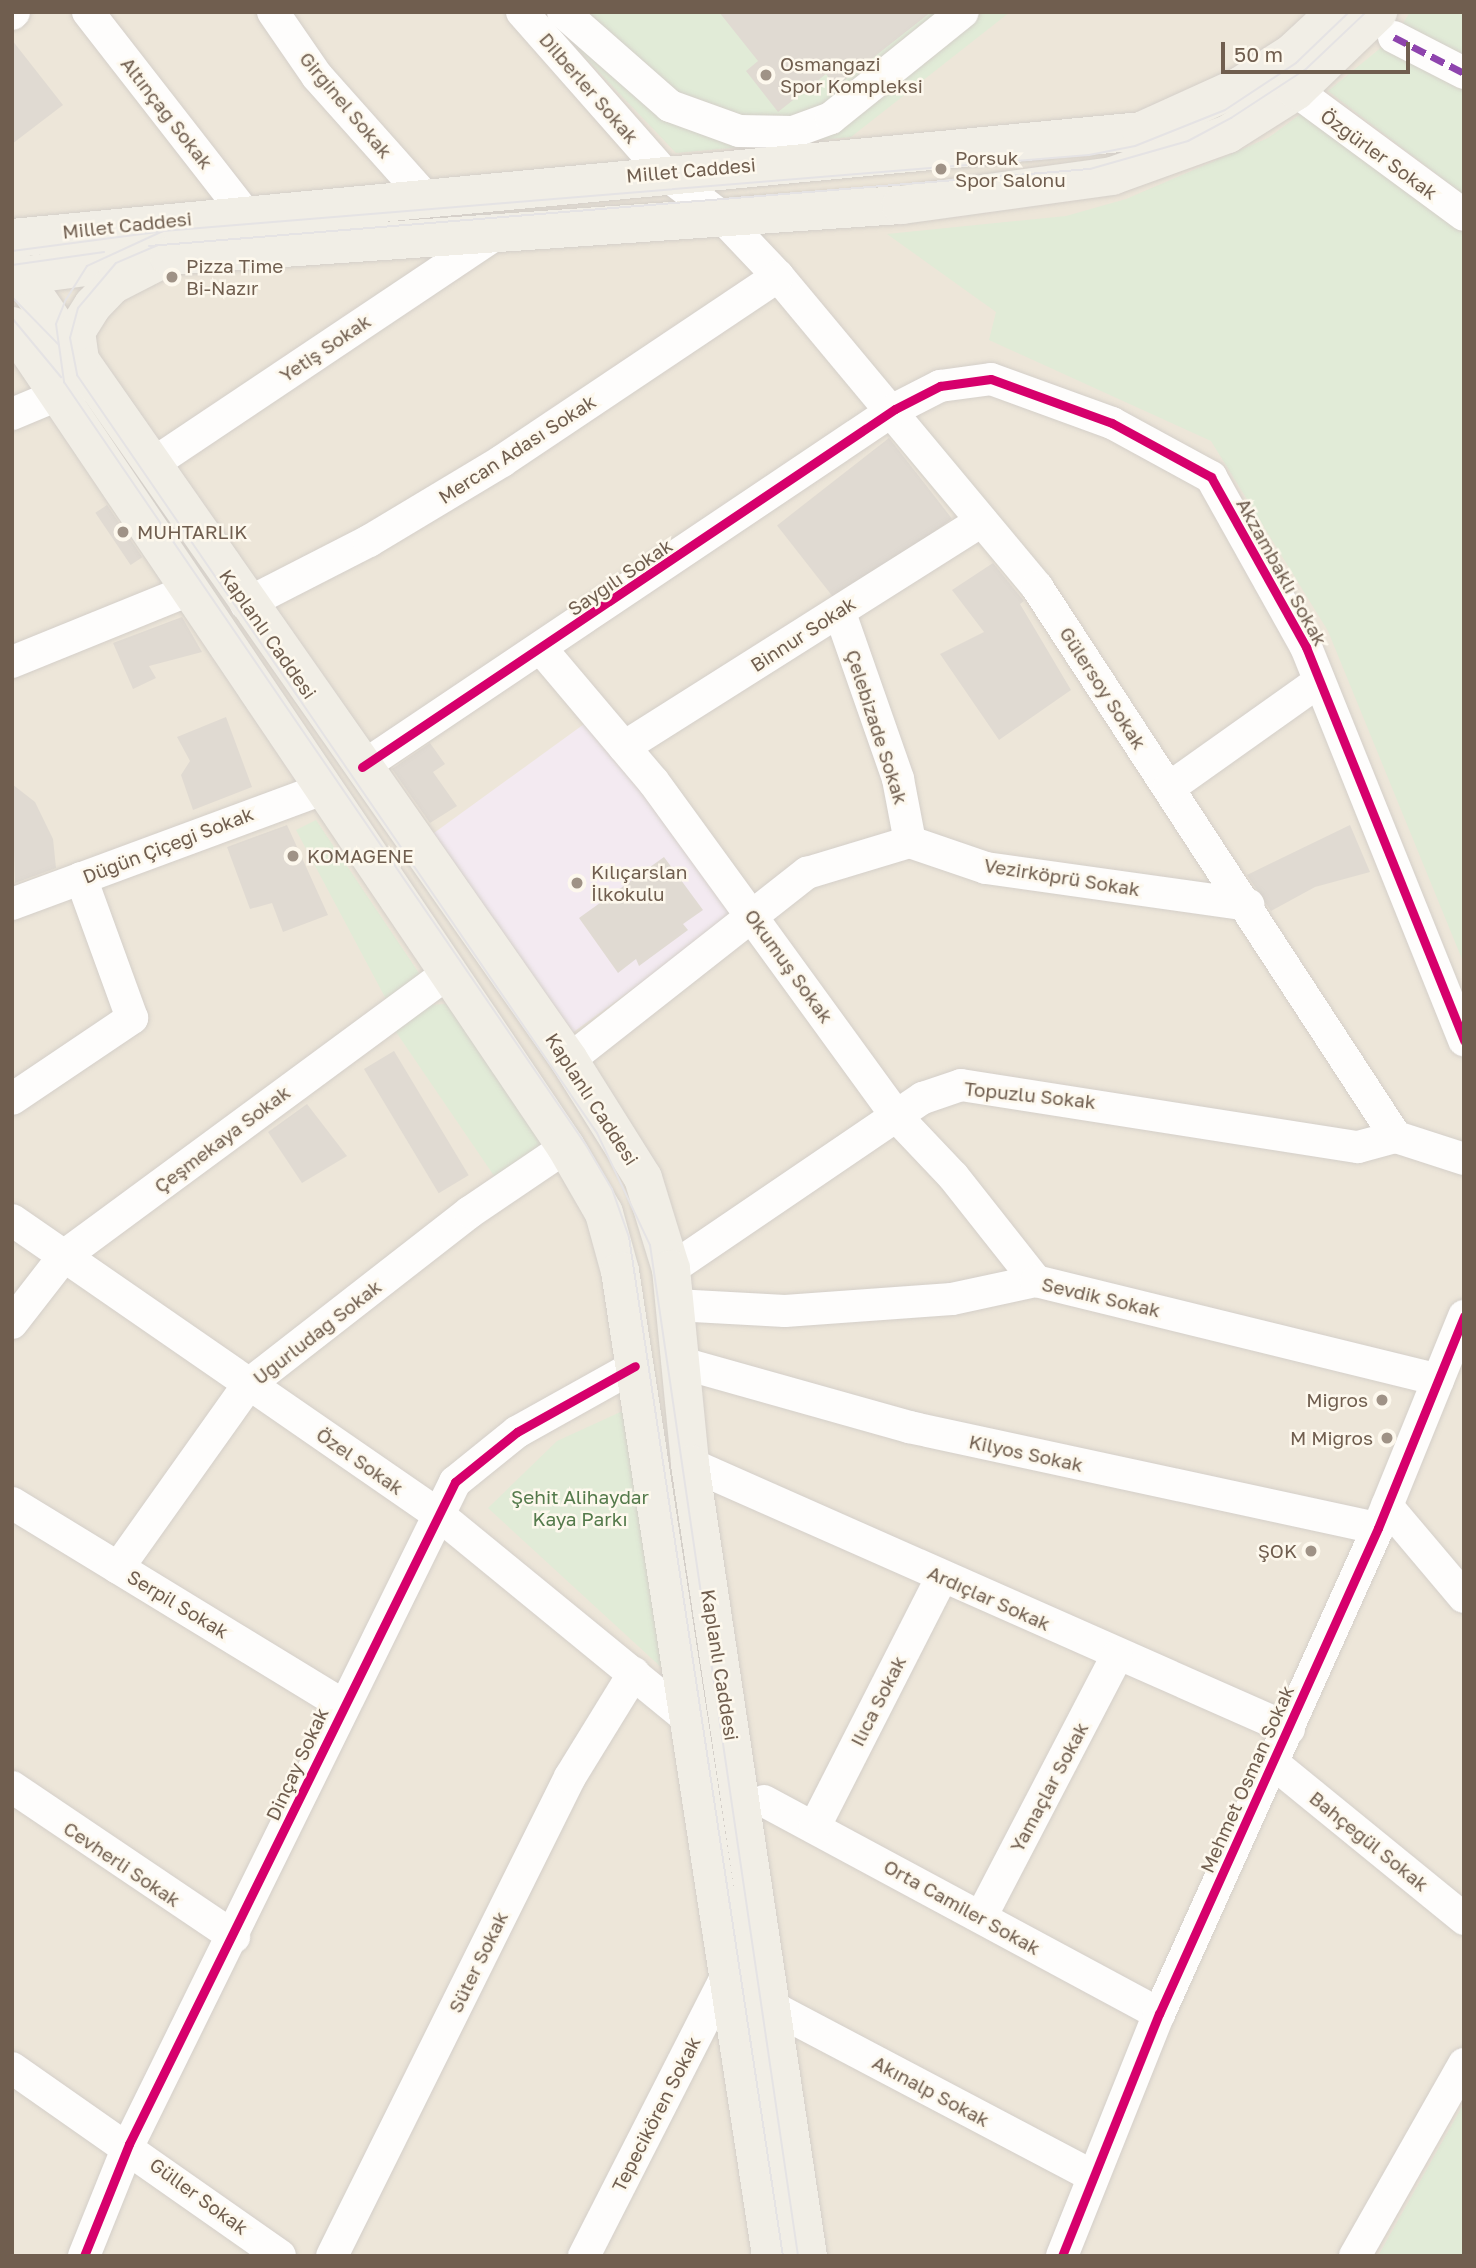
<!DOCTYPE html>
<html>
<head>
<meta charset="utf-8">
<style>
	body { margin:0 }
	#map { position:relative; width:1476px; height:2268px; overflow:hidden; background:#f5f2eb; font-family:"Golos Text",sans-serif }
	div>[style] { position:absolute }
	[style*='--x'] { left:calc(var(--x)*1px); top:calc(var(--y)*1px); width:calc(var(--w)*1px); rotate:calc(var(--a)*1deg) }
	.residential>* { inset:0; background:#ede6d9; transform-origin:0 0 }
	.education>* { inset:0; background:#f3eaf1; transform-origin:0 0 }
	.green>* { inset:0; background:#e1ebd7 }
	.building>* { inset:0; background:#e0dad2; transform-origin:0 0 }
	.roads { filter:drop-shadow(0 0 2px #d4cfc9) drop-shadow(0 0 2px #d4cfc9) }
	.minor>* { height:32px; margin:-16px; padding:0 16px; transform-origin:16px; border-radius:16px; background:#fefdfc }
	.major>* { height:38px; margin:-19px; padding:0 19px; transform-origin:19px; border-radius:19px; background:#f1eee6 }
	.tram>* { height:2px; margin:-1px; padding:0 1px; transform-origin:1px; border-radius:1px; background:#e5e3e4 }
	.quiet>* { height:7px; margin-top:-3.5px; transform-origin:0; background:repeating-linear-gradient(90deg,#8e44ad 0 14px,transparent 0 21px) }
	.cycleway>* { height:9px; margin:-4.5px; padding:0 4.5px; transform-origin:4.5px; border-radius:4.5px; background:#d6006c }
	.dots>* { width:19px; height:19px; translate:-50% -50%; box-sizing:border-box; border:4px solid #fdf8ed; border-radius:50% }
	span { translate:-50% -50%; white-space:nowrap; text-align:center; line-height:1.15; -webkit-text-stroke:5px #fdf8ed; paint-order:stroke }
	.poi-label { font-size:19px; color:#705e4f }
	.left { translate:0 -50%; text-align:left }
	.right { translate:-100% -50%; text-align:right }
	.street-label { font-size:19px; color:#705e4f }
	.park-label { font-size:19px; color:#547a4b }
	.frame { position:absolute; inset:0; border:14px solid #705e4f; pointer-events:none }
	.scale { position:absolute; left:1221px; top:42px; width:189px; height:32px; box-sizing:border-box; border:4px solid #705e4f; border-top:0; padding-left:9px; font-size:21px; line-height:24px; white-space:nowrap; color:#705e4f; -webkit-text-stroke:5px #fdf8ed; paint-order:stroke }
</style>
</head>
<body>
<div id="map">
	<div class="residential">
		<div style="left:12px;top:12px;width:1452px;height:2244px"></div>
	</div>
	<div class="education">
		<div style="left:591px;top:719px;width:243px;height:215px;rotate:54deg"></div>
	</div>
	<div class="green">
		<div style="clip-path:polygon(542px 12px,1010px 12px,851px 137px,676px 153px)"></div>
		<div style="clip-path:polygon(1410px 12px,1464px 12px,1464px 195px,1328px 91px,1394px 37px)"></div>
		<div style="clip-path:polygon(1302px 113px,1464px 232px,1464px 964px,1328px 631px,1211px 441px,989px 340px,996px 312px,887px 234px,1066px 216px,1126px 199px,1268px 138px)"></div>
		<div style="clip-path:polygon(316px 820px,425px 982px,387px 1001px,296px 830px)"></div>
		<div style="clip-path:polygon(446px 1004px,554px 1154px,503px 1189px,394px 1029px,410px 1006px)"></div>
		<div style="clip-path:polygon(627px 1409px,662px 1668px,488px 1508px,557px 1441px)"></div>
		<div style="clip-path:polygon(1464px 2103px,1464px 2256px,1378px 2256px)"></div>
	</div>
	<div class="building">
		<div style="clip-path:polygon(719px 12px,931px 12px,836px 87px,826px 74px,778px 112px,746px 71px,758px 61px)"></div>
		<div style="clip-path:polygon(12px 40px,63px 105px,12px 144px)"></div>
		<div style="left:889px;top:438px;width:102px;height:142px;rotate:52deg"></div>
		<div style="left:107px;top:505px;width:63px;height:14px;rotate:56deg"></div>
		<div style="clip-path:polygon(993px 563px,1024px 601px,1020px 604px,1071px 690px,999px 740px,940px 654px,984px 632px,952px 590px)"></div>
		<div style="clip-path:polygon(182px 617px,202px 652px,149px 666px,156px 678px,133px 689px,113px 643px)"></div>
		<div style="clip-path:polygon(226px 717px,252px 787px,193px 810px,181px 775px,190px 761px,177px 737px)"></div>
		<div style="clip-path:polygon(430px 743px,445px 764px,433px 772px,457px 806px,430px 823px,392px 769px)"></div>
		<div style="clip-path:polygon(12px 784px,35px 802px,53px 839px,56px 868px,15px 883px)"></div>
		<div style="clip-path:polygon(287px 825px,328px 915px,283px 932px,272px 903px,250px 909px,227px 847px)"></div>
		<div style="clip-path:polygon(1350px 825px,1370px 872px,1315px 887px,1271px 911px,1247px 875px)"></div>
		<div style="clip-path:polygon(664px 857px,703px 910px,683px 924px,688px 930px,639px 966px,636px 959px,618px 973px,579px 918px)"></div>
		<div style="left:394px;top:1051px;width:145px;height:35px;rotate:59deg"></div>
		<div style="clip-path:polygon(307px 1104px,347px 1156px,302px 1183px,268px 1132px)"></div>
	</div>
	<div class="roads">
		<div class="minor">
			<div style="--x:88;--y:12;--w:256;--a:52.1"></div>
			<div style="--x:273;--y:12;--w:78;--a:55.5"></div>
			<div style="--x:317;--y:76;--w:159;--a:48.3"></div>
			<div style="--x:522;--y:12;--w:213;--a:48.6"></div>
			<div style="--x:663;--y:172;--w:73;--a:37.2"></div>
			<div style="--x:721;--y:216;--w:83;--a:46.5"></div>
			<div style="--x:778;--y:276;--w:405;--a:50.2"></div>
			<div style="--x:1037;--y:587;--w:657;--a:56.87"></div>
			<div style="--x:1396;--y:1137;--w:71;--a:17.9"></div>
			<div style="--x:563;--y:12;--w:142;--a:41.3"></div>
			<div style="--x:670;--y:106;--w:73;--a:19.9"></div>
			<div style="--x:739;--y:131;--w:54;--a:1.1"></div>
			<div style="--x:793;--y:132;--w:40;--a:-20.2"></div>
			<div style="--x:831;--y:118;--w:169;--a:-38.8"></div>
			<div style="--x:12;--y:14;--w:3;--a:-45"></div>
			<div style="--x:1394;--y:37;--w:79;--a:27.2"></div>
			<div style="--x:1296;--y:91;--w:209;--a:36.4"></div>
			<div style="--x:12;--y:414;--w:73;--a:-22.7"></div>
			<div style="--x:151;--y:465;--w:419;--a:-33.8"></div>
			<div style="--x:246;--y:604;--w:138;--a:-27.1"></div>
			<div style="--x:369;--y:541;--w:155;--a:-31"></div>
			<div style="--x:502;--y:461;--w:332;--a:-33.8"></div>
			<div style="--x:840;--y:613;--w:176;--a:70.7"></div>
			<div style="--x:898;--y:779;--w:64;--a:79.2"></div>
			<div style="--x:543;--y:651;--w:170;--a:49.8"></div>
			<div style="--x:653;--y:781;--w:414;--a:54"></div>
			<div style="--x:896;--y:1116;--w:83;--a:46.5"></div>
			<div style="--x:953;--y:1176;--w:134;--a:51.7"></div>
			<div style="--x:12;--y:662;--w:194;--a:-22.1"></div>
			<div style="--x:624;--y:747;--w:423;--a:-32.3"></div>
			<div style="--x:362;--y:767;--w:642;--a:-33.89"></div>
			<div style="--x:895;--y:409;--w:51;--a:-27.1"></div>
			<div style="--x:940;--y:386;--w:51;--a:-7.8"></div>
			<div style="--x:991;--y:379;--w:129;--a:20"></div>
			<div style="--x:1112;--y:423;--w:113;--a:28.6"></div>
			<div style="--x:1211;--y:477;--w:195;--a:60.8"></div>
			<div style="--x:1306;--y:647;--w:424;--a:68.1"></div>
			<div style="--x:1169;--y:788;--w:183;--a:-35.4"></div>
			<div style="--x:12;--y:904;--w:334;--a:-20.3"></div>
			<div style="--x:569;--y:1060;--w:303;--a:-38.2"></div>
			<div style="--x:807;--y:873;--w:108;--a:-16.8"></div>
			<div style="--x:910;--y:842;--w:80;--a:18.9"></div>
			<div style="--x:986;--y:868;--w:265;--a:8"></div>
			<div style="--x:12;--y:1099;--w:145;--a:-34"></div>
			<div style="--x:132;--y:1018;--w:149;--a:-110"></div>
			<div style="--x:12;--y:1220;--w:519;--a:34.64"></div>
			<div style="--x:439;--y:1515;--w:327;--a:39.3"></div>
			<div style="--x:671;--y:1269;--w:305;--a:-34.2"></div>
			<div style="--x:923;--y:1098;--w:40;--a:-18.9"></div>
			<div style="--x:961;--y:1085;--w:402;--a:8.9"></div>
			<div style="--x:1358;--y:1147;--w:39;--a:-15"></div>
			<div style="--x:675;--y:1305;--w:110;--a:3.1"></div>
			<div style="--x:785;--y:1311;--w:167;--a:-4.1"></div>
			<div style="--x:952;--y:1299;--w:86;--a:-12.1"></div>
			<div style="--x:1036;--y:1281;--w:414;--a:13.8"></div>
			<div style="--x:12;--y:1323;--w:85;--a:-52.2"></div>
			<div style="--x:64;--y:1256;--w:478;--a:-36.4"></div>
			<div style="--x:678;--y:1362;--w:240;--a:15.7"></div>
			<div style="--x:909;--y:1427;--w:480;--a:12.2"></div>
			<div style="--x:690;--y:1464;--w:655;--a:23.86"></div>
			<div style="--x:12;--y:1503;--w:389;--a:31.4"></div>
			<div style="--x:1387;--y:1506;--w:119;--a:49.8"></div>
			<div style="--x:118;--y:1568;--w:226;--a:-54.6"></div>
			<div style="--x:249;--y:1384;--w:280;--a:-37.9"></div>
			<div style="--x:470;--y:1212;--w:116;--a:-34.1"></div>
			<div style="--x:1273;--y:1763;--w:247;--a:39.2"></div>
			<div style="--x:12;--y:1787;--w:268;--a:34"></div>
			<div style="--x:764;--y:1801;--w:449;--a:28.3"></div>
			<div style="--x:815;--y:1826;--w:280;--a:-63"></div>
			<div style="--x:981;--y:1917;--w:294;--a:-62.5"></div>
			<div style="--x:772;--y:2007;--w:360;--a:27.8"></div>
			<div style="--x:12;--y:2068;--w:327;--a:35"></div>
			<div style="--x:84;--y:2256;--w:121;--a:-68.1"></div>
			<div style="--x:129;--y:2144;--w:738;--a:-63.78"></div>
			<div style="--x:455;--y:1482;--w:80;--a:-38.9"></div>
			<div style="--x:517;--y:1432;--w:135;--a:-29.2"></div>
			<div style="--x:332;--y:2256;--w:535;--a:-63.58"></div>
			<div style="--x:570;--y:1777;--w:122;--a:-58.4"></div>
			<div style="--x:584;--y:2256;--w:319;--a:-63"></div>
			<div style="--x:1062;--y:2256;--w:261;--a:-68.2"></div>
			<div style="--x:1159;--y:2014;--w:533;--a:-65.74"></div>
			<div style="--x:1378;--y:1528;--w:229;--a:-67.9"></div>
			<div style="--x:1355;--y:2256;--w:221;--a:-60.4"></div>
		</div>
		<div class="major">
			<div style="--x:12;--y:238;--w:1134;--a:-5.41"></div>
			<div style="--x:1141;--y:131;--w:109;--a:-24.4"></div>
			<div style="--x:1240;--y:86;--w:62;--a:-32.4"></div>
			<div style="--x:1292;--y:53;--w:60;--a:-43"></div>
			<div style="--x:12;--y:263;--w:972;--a:55.05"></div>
			<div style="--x:569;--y:1060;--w:139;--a:57.9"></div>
			<div style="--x:643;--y:1178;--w:95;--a:72.9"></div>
			<div style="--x:671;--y:1269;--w:196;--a:84.4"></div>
			<div style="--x:690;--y:1464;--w:801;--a:81.53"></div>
			<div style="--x:12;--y:277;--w:134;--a:-7.7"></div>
			<div style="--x:12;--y:326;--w:990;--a:55.99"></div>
			<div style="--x:566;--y:1147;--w:76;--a:60.1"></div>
			<div style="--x:604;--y:1213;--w:60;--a:74.6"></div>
			<div style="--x:620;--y:1271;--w:997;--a:81.28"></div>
			<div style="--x:80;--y:360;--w:28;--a:-98"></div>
			<div style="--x:76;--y:332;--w:32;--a:-58"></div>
			<div style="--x:93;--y:305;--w:28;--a:-46"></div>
			<div style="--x:112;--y:285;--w:64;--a:-27"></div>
			<div style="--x:169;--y:256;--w:734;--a:-3.99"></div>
			<div style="--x:901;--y:205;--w:213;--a:-7.8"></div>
			<div style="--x:1112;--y:176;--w:123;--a:-19.9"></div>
			<div style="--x:1228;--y:134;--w:80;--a:-32.3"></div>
			<div style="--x:1296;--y:91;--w:114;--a:-43.9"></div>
		</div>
	</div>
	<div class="tram">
		<div style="--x:163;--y:231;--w:84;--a:155.3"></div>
		<div style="--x:87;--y:266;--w:39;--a:122"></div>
		<div style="--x:66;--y:299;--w:27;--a:112"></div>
		<div style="--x:56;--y:324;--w:59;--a:82.1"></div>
		<div style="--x:64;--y:382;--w:924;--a:55.62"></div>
		<div style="--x:586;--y:1145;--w:51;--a:59.4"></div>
		<div style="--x:612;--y:1189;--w:51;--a:70.5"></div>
		<div style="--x:629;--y:1237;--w:1031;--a:81.41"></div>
		<div style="--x:158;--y:245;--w:46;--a:156.8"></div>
		<div style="--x:116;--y:263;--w:59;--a:130.2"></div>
		<div style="--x:78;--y:308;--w:31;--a:105"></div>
		<div style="--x:70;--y:338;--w:38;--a:79"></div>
		<div style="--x:77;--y:375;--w:919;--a:55.55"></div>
		<div style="--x:597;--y:1133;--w:124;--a:64.7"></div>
		<div style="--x:650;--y:1245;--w:1022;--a:81.67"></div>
		<div style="--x:149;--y:246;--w:944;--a:-4.68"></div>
		<div style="--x:1090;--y:169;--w:102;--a:-15.9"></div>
		<div style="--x:1188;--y:141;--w:49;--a:-28.1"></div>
		<div style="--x:1231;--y:118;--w:90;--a:-33.2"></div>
		<div style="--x:1306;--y:69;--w:83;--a:-43.5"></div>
		<div style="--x:12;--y:251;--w:152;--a:-7.5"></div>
		<div style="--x:163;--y:231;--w:929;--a:-4.69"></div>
		<div style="--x:1089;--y:155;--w:47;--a:-11.1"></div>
		<div style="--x:1135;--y:146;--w:97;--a:-21.8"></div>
		<div style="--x:1225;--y:110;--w:85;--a:-33.5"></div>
		<div style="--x:1296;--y:63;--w:74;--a:-43.9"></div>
		<div style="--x:12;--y:265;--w:93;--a:-8"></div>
		<div style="--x:12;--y:297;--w:67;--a:45.6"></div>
		<div style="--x:12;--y:318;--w:77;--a:50.3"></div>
	</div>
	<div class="quiet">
		<div style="--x:1394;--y:37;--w:79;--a:27.2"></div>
	</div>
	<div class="cycleway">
		<div style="--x:362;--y:767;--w:642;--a:-33.89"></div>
		<div style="--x:895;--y:409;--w:51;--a:-27.1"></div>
		<div style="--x:940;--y:386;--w:51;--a:-7.8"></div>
		<div style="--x:991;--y:379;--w:129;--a:20"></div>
		<div style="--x:1112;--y:423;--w:113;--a:28.6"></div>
		<div style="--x:1211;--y:477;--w:195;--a:60.8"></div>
		<div style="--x:1306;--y:647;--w:424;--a:68.1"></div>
		<div style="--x:84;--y:2256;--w:121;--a:-68.1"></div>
		<div style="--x:129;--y:2144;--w:738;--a:-63.78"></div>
		<div style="--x:455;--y:1482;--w:80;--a:-38.9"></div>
		<div style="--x:517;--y:1432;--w:135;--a:-29.2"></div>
		<div style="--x:1062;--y:2256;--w:261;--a:-68.2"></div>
		<div style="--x:1159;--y:2014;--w:533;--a:-65.74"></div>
		<div style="--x:1378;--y:1528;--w:229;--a:-67.9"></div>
	</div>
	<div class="dots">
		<div style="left:766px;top:75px;background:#9f9286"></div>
		<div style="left:941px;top:169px;background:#9f9286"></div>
		<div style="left:172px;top:277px;background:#9f9286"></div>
		<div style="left:123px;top:532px;background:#9f9286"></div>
		<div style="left:293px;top:856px;background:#9f9286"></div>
		<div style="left:577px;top:883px;background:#9f9286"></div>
		<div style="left:1382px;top:1400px;background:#9f9286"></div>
		<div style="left:1387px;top:1438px;background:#9f9286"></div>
		<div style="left:1311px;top:1551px;background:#9f9286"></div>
	</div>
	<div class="poi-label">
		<span class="left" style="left:780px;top:75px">Osmangazi<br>Spor Kompleksi</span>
		<span class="left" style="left:955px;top:169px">Porsuk<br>Spor Salonu</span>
		<span class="left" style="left:186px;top:277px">Pizza Time<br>Bi-Nazır</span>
		<span class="left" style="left:137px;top:532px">MUHTARLIK</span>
		<span class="left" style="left:307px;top:856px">KOMAGENE</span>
		<span class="left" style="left:591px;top:883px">Kılıçarslan<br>İlkokulu</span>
		<span class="right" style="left:1368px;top:1400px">Migros</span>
		<span class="right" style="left:1373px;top:1438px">M Migros</span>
		<span class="right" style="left:1297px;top:1551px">ŞOK</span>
	</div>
	<div class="street-label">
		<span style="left:589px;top:88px;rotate:49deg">Dilberler Sokak</span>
		<span style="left:346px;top:105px;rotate:50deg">Girginel Sokak</span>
		<span style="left:167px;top:113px;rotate:52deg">Altınçağ Sokak</span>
		<span style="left:1379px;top:154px;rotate:36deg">Özgürler Sokak</span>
		<span style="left:691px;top:170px;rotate:-5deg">Millet Caddesi</span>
		<span style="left:127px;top:225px;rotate:-6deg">Millet Caddesi</span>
		<span style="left:325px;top:348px;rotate:-34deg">Yetiş Sokak</span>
		<span style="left:517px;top:449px;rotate:-33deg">Mercan Adası Sokak</span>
		<span style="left:1282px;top:572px;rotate:61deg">Akzambaklı Sokak</span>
		<span style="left:620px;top:577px;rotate:-34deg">Saygılı Sokak</span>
		<span style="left:268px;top:634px;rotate:55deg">Kaplanlı Caddesi</span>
		<span style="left:803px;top:634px;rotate:-33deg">Binnur Sokak</span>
		<span style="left:1103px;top:688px;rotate:57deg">Gülersoy Sokak</span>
		<span style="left:877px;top:727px;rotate:72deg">Çelebizade Sokak</span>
		<span style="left:168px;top:845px;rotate:-21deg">Düğün Çiçeği Sokak</span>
		<span style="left:1062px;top:877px;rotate:9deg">Vezirköprü Sokak</span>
		<span style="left:789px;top:966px;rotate:54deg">Okumuş Sokak</span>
		<span style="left:1030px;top:1095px;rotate:6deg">Topuzlu Sokak</span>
		<span style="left:592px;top:1099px;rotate:57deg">Kaplanlı Caddesi</span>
		<span style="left:222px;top:1139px;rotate:-37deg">Çeşmekaya Sokak</span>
		<span style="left:1101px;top:1297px;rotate:13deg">Sevdik Sokak</span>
		<span style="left:317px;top:1332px;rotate:-38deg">Uğurludağ Sokak</span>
		<span style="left:1026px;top:1453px;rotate:12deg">Kilyos Sokak</span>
		<span style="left:360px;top:1461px;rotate:35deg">Özel Sokak</span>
		<span style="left:989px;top:1598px;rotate:24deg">Ardıçlar Sokak</span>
		<span style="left:178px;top:1604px;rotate:31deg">Serpil Sokak</span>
		<span style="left:720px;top:1665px;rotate:81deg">Kaplanlı Caddesi</span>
		<span style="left:878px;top:1701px;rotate:-63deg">Ilıca Sokak</span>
		<span style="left:297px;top:1764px;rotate:-65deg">Dinçay Sokak</span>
		<span style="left:1247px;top:1779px;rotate:-66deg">Mehmet Osman Sokak</span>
		<span style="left:1049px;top:1787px;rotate:-62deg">Yamaçlar Sokak</span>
		<span style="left:1369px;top:1841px;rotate:39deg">Bahçegül Sokak</span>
		<span style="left:122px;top:1864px;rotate:34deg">Cevherli Sokak</span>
		<span style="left:962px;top:1907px;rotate:29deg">Orta Camiler Sokak</span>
		<span style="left:478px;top:1962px;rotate:-64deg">Süter Sokak</span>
		<span style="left:931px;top:2091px;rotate:28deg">Akınalp Sokak</span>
		<span style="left:656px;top:2114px;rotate:-63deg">Tepecikören Sokak</span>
		<span style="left:199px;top:2196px;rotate:36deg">Güller Sokak</span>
	</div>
	<div class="park-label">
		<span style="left:580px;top:1508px">Şehit Alihaydar<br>Kaya Parkı</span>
	</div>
	<div class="frame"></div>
	<div class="scale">50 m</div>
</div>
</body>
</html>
